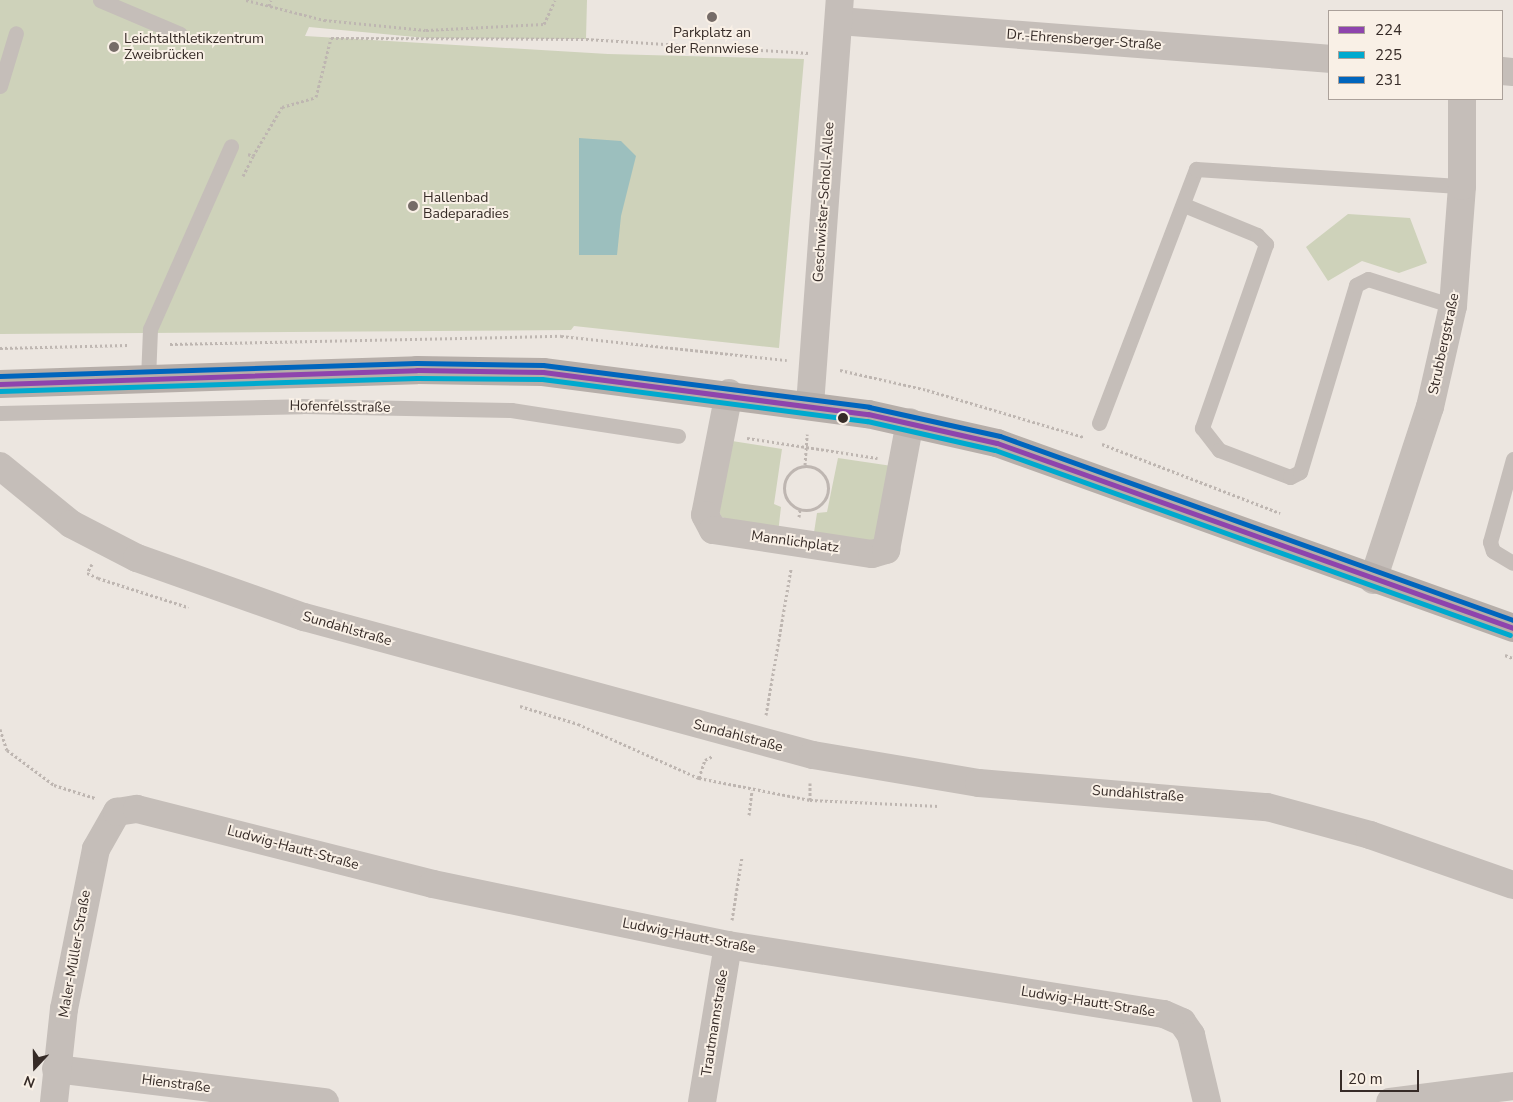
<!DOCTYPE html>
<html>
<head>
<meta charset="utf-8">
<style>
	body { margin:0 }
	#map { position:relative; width:1513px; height:1102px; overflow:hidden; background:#ece6e0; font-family:"Nunito Sans",sans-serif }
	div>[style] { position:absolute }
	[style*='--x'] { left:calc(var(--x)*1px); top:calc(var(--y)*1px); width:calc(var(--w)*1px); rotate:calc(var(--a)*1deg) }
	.green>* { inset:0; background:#ced2ba }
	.water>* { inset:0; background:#9cbfbe }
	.path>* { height:3px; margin-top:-1.5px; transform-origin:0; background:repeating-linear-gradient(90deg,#beb6b1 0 2.5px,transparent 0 5px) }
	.path>.ring { margin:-1.5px; padding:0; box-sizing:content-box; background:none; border:3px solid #beb6b1; border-radius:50% }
	.lane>* { height:15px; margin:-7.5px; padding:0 7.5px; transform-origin:7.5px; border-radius:7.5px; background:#c5beb9 }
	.street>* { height:28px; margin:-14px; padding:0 14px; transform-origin:14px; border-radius:14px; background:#c5beb9 }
	.secondary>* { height:28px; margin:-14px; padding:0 14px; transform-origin:14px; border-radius:14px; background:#b6aea9 }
	.bus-1>* { height:5px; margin:-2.5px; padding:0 2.5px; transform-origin:2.5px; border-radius:2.5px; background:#8e44ad }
	.bus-2>* { height:5px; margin:-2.5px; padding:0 2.5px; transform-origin:2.5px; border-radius:2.5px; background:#00a9ce }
	.bus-3>* { height:5px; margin:-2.5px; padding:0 2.5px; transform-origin:2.5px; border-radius:2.5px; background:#0065bd }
	.dots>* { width:14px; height:14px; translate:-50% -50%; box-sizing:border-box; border:2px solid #f9f0e6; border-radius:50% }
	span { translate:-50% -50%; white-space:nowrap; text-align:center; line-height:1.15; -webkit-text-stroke:4px #f9f0e6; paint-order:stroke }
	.poi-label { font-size:14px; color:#362b27 }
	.left { translate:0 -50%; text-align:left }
	.street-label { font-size:14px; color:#362b27 }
	.legend { position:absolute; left:1328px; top:10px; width:175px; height:90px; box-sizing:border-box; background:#f9f0e6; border:1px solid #aba19a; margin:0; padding:6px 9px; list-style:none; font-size:15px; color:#362b27 }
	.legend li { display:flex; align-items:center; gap:10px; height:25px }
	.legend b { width:25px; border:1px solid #aba19a }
	.north { position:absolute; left:10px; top:1042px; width:50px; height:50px; -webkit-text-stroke:4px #f9f0e6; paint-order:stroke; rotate:201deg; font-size:14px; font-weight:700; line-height:20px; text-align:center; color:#362b27 }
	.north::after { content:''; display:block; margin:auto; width:18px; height:22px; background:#362b27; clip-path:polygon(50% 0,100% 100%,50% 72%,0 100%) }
	.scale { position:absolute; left:1340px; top:1070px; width:79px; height:22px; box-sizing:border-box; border:2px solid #362b27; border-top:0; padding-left:6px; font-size:15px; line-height:18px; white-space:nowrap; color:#362b27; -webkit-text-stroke:4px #f9f0e6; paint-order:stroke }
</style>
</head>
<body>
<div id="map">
	<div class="green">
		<div style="clip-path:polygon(0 0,587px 0,586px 39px,426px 38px,309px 27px,305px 36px,608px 54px,804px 59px,779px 348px,574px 326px,571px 330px,0 334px)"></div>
		<div style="clip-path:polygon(1348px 214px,1410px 218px,1427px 263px,1399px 273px,1362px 261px,1328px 281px,1306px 247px)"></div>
		<div style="clip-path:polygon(732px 441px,782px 449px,774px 504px,781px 507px,778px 533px,721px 517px,718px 506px)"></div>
		<div style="clip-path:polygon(838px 458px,892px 466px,876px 544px,813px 539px,817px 513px,827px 512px)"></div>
	</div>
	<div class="water">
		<div style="clip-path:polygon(579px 138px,621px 141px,636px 156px,621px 216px,617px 255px,579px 255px)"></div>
	</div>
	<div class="path">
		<div style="--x:246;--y:0;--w:81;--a:14.4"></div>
		<div style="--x:324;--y:20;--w:102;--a:5.6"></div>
		<div style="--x:426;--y:30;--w:118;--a:-2.9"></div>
		<div style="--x:544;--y:24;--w:26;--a:-65"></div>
		<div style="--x:269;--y:6;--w:6;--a:-72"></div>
		<div style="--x:248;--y:154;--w:5;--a:22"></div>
		<div style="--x:253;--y:156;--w:57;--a:-59.4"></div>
		<div style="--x:282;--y:107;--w:35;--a:-16"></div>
		<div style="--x:316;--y:97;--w:61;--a:-75.7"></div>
		<div style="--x:331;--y:38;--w:255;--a:0.2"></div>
		<div style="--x:586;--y:39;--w:224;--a:3.6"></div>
		<div style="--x:243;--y:176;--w:22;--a:-63"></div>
		<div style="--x:170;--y:344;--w:391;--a:-1.2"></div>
		<div style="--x:561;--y:336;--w:227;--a:6.1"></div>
		<div style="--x:0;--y:348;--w:128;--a:-1.3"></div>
		<div style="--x:840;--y:370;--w:89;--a:12.9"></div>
		<div style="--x:927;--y:390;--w:164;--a:16.7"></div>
		<div style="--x:747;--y:438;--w:132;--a:8.7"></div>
		<div style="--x:1102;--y:444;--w:191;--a:21.2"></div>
		<div style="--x:805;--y:465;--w:31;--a:-86"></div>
		<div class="ring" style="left:784px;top:466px;width:41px;height:41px"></div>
		<div style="--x:799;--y:517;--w:8;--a:-83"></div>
		<div style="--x:92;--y:564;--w:10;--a:119"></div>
		<div style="--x:87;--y:573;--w:12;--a:24"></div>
		<div style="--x:98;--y:578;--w:95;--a:17.9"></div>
		<div style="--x:1505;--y:655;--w:9;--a:21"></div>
		<div style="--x:520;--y:706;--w:61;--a:17.2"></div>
		<div style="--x:578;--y:724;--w:133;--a:24.1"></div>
		<div style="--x:699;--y:778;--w:113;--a:11.2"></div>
		<div style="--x:810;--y:800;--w:129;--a:2.7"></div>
		<div style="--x:766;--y:715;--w:149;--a:-80.3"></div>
		<div style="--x:0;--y:729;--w:22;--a:72"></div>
		<div style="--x:7;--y:750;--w:59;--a:36.7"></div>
		<div style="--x:54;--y:785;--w:43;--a:17.6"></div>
		<div style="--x:699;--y:778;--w:19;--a:-72"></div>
		<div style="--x:705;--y:760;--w:9;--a:-27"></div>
		<div style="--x:810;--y:800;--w:17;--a:-90"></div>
		<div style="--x:749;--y:815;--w:25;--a:-83"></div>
		<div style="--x:732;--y:920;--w:64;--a:-81"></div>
	</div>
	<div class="lane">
		<div style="--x:100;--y:0;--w:87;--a:23"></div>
		<div style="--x:0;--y:86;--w:55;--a:-73.2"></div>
		<div style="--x:1184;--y:205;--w:79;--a:22.3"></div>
		<div style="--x:1257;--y:235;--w:13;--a:45"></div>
		<div style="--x:1266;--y:244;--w:195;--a:109.2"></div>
		<div style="--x:1202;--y:428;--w:28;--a:52"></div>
		<div style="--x:1219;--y:450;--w:76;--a:20.8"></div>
		<div style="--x:1290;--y:477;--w:11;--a:-27"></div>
		<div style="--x:1300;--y:472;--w:195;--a:-73.3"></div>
		<div style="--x:1356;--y:285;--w:13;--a:-27"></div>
		<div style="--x:1368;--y:279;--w:89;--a:17.6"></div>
		<div style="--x:148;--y:379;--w:50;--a:-87.7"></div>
		<div style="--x:150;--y:329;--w:200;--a:-66.1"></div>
		<div style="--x:0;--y:413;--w:302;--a:-1.3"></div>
		<div style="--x:302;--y:406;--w:209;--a:1.1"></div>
		<div style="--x:511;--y:410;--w:169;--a:8.8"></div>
		<div style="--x:1099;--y:423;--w:272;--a:-69.1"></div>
		<div style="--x:1196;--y:169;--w:267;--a:3.7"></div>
		<div style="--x:1513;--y:459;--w:86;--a:105.5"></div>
		<div style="--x:1490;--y:542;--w:9;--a:72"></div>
		<div style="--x:1493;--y:551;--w:23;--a:31"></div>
	</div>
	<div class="street">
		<div style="--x:839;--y:21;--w:491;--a:4.4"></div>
		<div style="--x:1502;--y:71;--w:11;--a:5"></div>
		<div style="--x:729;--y:393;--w:124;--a:101.1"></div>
		<div style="--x:705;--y:515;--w:17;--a:62"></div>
		<div style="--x:713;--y:530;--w:161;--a:8.6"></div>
		<div style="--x:872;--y:554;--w:15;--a:-16"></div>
		<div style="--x:886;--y:550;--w:130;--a:-79.4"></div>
		<div style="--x:810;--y:405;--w:406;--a:-85.8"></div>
		<div style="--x:0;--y:466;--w:92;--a:39.2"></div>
		<div style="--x:71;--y:524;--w:74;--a:27.3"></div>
		<div style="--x:137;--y:558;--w:177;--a:19.5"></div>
		<div style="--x:304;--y:617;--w:527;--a:15.17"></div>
		<div style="--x:813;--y:755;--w:168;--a:9.6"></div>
		<div style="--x:979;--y:783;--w:289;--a:4.8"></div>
		<div style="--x:1267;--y:807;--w:107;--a:15.2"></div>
		<div style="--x:1370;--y:835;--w:151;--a:19.3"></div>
		<div style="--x:1373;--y:580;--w:182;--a:-71.8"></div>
		<div style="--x:1430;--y:407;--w:104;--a:-77.2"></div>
		<div style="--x:1453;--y:306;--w:120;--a:-85.7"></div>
		<div style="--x:1462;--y:186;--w:87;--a:-90"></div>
		<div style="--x:56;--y:1069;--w:271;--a:7"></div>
		<div style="--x:54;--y:1102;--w:94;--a:-83.9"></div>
		<div style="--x:64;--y:1009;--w:163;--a:-78.7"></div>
		<div style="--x:96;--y:849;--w:43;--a:-60.4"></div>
		<div style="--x:117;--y:812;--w:20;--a:-9"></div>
		<div style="--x:137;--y:809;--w:305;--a:14.2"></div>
		<div style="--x:433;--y:884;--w:301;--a:11.7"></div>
		<div style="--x:728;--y:945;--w:441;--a:9"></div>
		<div style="--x:1164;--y:1014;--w:20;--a:24"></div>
		<div style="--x:1182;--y:1022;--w:16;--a:55"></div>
		<div style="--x:1191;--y:1035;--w:69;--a:76.6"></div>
		<div style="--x:702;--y:1102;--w:159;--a:-80.6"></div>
		<div style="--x:1390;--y:1102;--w:124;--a:-7.4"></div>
	</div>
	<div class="secondary">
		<div style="--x:0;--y:384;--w:417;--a:-1.9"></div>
		<div style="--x:417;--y:370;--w:126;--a:0.9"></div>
		<div style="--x:543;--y:372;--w:328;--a:7.4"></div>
		<div style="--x:868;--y:414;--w:132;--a:12.7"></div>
		<div style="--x:997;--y:443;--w:548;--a:19.72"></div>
	</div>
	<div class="bus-1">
		<div style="--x:0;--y:384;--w:417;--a:-1.9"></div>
		<div style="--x:417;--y:370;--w:126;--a:0.9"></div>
		<div style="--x:543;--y:372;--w:328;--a:7.4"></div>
		<div style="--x:868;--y:414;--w:132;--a:12.7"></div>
		<div style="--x:997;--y:443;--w:548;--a:19.72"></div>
	</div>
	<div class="bus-2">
		<div style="--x:0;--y:391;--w:417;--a:-1.8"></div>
		<div style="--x:417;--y:378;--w:125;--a:0.5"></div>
		<div style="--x:542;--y:379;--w:328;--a:7.4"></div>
		<div style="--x:867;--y:421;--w:131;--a:12.8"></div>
		<div style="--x:995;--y:450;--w:547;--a:19.76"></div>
	</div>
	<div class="bus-3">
		<div style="--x:0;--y:376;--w:417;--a:-1.8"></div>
		<div style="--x:417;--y:363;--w:126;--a:0.9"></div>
		<div style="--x:543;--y:365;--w:329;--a:7.3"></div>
		<div style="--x:869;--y:407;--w:134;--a:12.5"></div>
		<div style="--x:1000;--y:436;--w:545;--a:19.73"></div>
	</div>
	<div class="dots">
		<div style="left:712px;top:17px;background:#766c68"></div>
		<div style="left:114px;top:47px;background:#766c68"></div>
		<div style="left:413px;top:206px;background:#766c68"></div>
		<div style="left:843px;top:418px;background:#362b27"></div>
	</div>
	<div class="poi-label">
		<span style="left:712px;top:41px">Parkplatz an<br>der Rennwiese</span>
		<span class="left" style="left:124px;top:47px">Leichtalthletikzentrum<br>Zweibrücken</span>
		<span class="left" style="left:423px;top:206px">Hallenbad<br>Badeparadies</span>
	</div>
	<div class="street-label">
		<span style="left:1084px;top:40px;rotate:4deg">Dr.-Ehrensberger-Straße</span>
		<span style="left:824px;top:202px;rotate:-86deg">Geschwister-Scholl-Allee</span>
		<span style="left:1444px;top:344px;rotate:-78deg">Strubbergstraße</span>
		<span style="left:340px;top:407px;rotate:1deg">Hofenfelsstraße</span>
		<span style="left:795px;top:542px;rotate:8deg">Mannlichplatz</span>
		<span style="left:347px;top:629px;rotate:16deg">Sundahlstraße</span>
		<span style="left:738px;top:736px;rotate:15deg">Sundahlstraße</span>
		<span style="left:1138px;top:794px;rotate:4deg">Sundahlstraße</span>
		<span style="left:293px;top:848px;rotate:15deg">Ludwig-Hautt-Straße</span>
		<span style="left:689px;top:936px;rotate:11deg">Ludwig-Hautt-Straße</span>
		<span style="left:75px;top:954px;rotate:-80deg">Maler-Müller-Straße</span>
		<span style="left:1088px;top:1002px;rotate:9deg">Ludwig-Hautt-Straße</span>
		<span style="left:715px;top:1023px;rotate:-81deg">Trautmannstraße</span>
		<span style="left:176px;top:1084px;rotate:7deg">Hienstraße</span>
	</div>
	<ul class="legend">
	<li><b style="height:6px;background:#8e44ad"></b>224</li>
	<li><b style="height:6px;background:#00a9ce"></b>225</li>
	<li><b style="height:6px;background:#0065bd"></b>231</li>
	</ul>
	<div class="north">N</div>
	<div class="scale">20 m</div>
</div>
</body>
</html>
